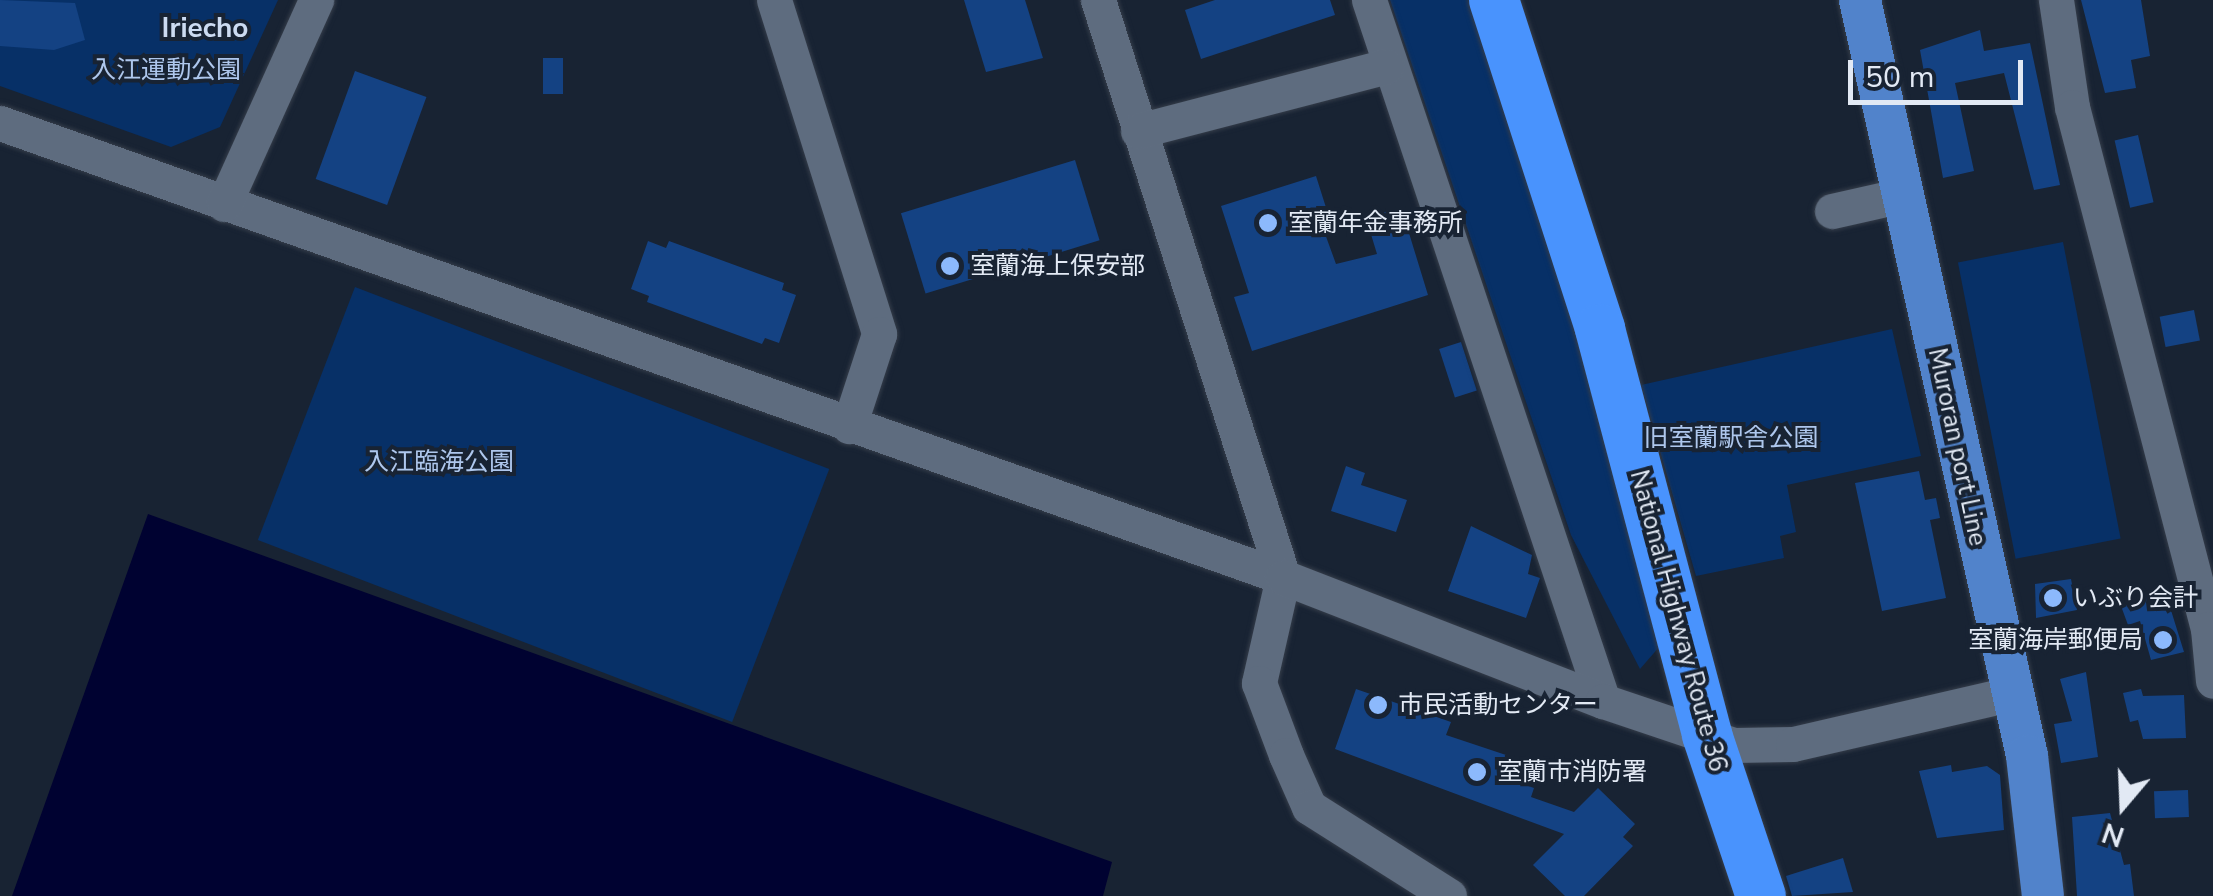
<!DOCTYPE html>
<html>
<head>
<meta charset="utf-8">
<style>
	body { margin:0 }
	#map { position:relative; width:2213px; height:896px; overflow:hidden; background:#182333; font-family:"Nunito Sans","Noto Sans JP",sans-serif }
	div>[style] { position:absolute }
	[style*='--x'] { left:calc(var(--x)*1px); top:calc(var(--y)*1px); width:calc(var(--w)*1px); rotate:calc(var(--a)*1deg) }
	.green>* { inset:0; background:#073067; transform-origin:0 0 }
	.water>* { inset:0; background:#000231 }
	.building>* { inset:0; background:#144283; transform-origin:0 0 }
	.roads { filter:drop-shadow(0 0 2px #353d4a) drop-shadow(0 0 2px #353d4a) }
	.minor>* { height:35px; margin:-17.5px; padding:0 17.5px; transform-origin:17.5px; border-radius:17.5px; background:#5e6c7f }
	.major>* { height:42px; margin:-21px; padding:0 21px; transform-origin:21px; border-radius:21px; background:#5183cb }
	.highway>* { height:50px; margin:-25px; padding:0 25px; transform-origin:25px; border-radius:25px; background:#4993fd }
	.dots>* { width:28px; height:28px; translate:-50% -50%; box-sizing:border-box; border:5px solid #182333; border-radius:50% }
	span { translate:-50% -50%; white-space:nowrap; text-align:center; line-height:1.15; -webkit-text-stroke:8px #182333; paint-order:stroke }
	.park-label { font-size:25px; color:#aec7ed }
	.poi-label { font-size:25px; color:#e2e9f4 }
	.left { translate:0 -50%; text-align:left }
	.right { translate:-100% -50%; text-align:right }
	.street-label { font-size:25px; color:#e2e9f4 }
	.neighbourhood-label { font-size:28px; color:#ccdbf1; font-weight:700 }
	.north { position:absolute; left:2073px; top:756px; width:100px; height:100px; -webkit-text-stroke:8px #182333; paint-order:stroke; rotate:199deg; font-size:28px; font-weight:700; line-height:40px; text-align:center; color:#e2e9f4 }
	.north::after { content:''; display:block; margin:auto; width:35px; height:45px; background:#e2e9f4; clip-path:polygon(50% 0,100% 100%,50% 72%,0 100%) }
	.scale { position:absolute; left:1848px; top:60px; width:175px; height:45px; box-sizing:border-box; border:5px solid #e2e9f4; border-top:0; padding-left:12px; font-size:30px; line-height:35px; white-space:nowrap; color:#e2e9f4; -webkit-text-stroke:8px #182333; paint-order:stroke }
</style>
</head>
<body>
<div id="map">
	<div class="green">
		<div style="clip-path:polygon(0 0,278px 0,220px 127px,171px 147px,0 86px)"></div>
		<div style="clip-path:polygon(1390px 0,1471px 0,1557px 240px,1660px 646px,1640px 669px,1571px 535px)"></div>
		<div style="left:2063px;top:242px;width:302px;height:107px;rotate:79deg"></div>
		<div style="left:355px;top:287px;width:508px;height:271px;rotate:21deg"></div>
		<div style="clip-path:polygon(1892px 329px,1921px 456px,1787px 485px,1796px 532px,1780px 536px,1784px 558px,1696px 576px,1641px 385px)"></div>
	</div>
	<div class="water">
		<div style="clip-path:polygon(148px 514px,1112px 862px,1103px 896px,12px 896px)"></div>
	</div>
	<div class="building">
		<div style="clip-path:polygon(0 0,75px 3px,85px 40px,54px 50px,0 46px)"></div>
		<div style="clip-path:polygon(964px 0,1025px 0,1043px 58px,986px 72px)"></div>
		<div style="clip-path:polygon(1215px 0,1330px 0,1335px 15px,1201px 59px,1185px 10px)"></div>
		<div style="clip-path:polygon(2081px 0,2141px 0,2150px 56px,2131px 60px,2136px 88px,2105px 93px)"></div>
		<div style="clip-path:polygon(1980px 30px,1984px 51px,2030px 43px,2060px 185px,2034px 190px,2004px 73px,1955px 83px,1974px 171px,1943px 178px,1920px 50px)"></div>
		<div style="left:543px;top:58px;width:20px;height:36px"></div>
		<div style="left:355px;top:71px;width:76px;height:115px;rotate:20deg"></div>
		<div style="left:2138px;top:135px;width:69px;height:24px;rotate:77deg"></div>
		<div style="left:1075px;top:160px;width:84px;height:182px;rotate:73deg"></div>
		<div style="clip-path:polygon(1316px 176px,1329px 217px,1320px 220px,1336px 264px,1377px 254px,1366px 218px,1401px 207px,1428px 295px,1252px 351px,1234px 297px,1249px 293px,1221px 206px)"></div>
		<div style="clip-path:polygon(648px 241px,666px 248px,669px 241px,784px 283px,782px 290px,796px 295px,779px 343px,765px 338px,762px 344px,647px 302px,649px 296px,631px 289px)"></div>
		<div style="left:2194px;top:310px;width:31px;height:35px;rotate:79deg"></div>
		<div style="left:1461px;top:342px;width:51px;height:23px;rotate:72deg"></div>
		<div style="clip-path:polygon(1346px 466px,1365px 473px,1361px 485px,1407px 500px,1396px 532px,1331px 511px)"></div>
		<div style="clip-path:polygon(1919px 471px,1925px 500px,1936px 498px,1940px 518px,1930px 520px,1946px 598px,1882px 611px,1855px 483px)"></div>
		<div style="clip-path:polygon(1471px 526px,1532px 555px,1528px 574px,1540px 578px,1526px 618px,1448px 591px)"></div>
		<div style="clip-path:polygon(2071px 579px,2077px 610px,2036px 618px,2035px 584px)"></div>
		<div style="clip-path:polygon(2165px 591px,2184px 652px,2151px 660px,2140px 621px,2128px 625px,2121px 606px)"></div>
		<div style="clip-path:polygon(2086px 672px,2098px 757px,2061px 763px,2054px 724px,2072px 721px,2060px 679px)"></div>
		<div style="clip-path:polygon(1356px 689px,1451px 722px,1446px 735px,1524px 761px,1517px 782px,1534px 788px,1531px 797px,1574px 812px,1598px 788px,1635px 824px,1623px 837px,1633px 846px,1584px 896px,1565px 896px,1533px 865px,1564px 834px,1335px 749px)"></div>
		<div style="clip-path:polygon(2141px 689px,2143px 696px,2184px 695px,2186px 738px,2143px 739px,2138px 720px,2130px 722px,2123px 693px)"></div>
		<div style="clip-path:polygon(1951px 765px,1952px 772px,1987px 766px,2000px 775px,2004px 830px,1937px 838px,1919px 771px)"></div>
		<div style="left:2188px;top:790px;width:27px;height:34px;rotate:88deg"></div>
		<div style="clip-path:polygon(2110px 813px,2124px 865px,2130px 864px,2134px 896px,2077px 896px,2072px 817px)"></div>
		<div style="clip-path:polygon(1843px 858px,1853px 892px,1792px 896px,1786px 876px)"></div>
	</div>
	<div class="roads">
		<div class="minor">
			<div style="--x:774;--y:0;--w:350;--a:72.5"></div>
			<div style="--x:879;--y:334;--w:97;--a:108.1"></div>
			<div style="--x:1098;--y:0;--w:606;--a:72.22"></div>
			<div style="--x:1283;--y:577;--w:109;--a:102.8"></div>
			<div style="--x:1259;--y:683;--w:77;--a:69.4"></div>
			<div style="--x:1286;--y:755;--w:57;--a:66.1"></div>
			<div style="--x:1309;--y:807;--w:166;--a:32.4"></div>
			<div style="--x:1369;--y:0;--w:739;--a:71.54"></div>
			<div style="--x:2056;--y:0;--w:108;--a:81.5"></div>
			<div style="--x:2072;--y:107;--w:539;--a:75.4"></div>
			<div style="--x:2208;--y:629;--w:52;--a:84.5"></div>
			<div style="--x:0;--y:123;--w:1361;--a:19.49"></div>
			<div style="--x:1283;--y:577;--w:343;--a:21.2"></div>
			<div style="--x:1603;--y:701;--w:138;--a:18.6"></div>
			<div style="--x:1734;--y:745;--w:59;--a:-1"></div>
			<div style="--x:1793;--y:744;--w:223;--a:-13"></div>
			<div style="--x:1138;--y:131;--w:257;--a:-14.6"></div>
			<div style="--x:224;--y:204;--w:224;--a:-65.7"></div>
			<div style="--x:1832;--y:211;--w:73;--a:-12.7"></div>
		</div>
		<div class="major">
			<div style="--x:1860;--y:0;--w:774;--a:77.54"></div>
			<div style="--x:2027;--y:756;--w:141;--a:83.5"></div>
		</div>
		<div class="highway">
			<div style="--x:1494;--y:0;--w:346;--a:72.1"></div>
			<div style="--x:1600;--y:329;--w:420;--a:75.2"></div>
			<div style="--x:1707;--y:735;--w:170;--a:71.5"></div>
		</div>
	</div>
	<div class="dots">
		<div style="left:1268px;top:223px;background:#8cb9fc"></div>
		<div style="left:950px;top:266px;background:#8cb9fc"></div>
		<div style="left:2053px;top:598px;background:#8cb9fc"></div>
		<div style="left:2163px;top:640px;background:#8cb9fc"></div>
		<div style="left:1378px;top:705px;background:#8cb9fc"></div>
		<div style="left:1477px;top:772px;background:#8cb9fc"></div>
	</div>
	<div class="park-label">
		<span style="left:166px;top:70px">入江運動公園</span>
		<span style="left:1731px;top:438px">旧室蘭駅舎公園</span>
		<span style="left:439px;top:462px">入江臨海公園</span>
	</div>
	<div class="poi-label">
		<span class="left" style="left:1288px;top:223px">室蘭年金事務所</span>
		<span class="left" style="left:970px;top:266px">室蘭海上保安部</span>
		<span class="left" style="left:2073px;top:598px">いぶり会計</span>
		<span class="right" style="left:2143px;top:640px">室蘭海岸郵便局</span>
		<span class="left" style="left:1398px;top:705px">市民活動センター</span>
		<span class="left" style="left:1497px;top:772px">室蘭市消防署</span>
	</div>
	<div class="street-label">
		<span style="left:1957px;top:447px;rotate:78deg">Muroran port Line</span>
		<span style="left:1678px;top:621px;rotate:75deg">National Highway Route 36</span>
	</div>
	<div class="neighbourhood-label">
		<span style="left:205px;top:28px">Iriecho</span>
	</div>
	<div class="north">N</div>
	<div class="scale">50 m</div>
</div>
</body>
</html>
